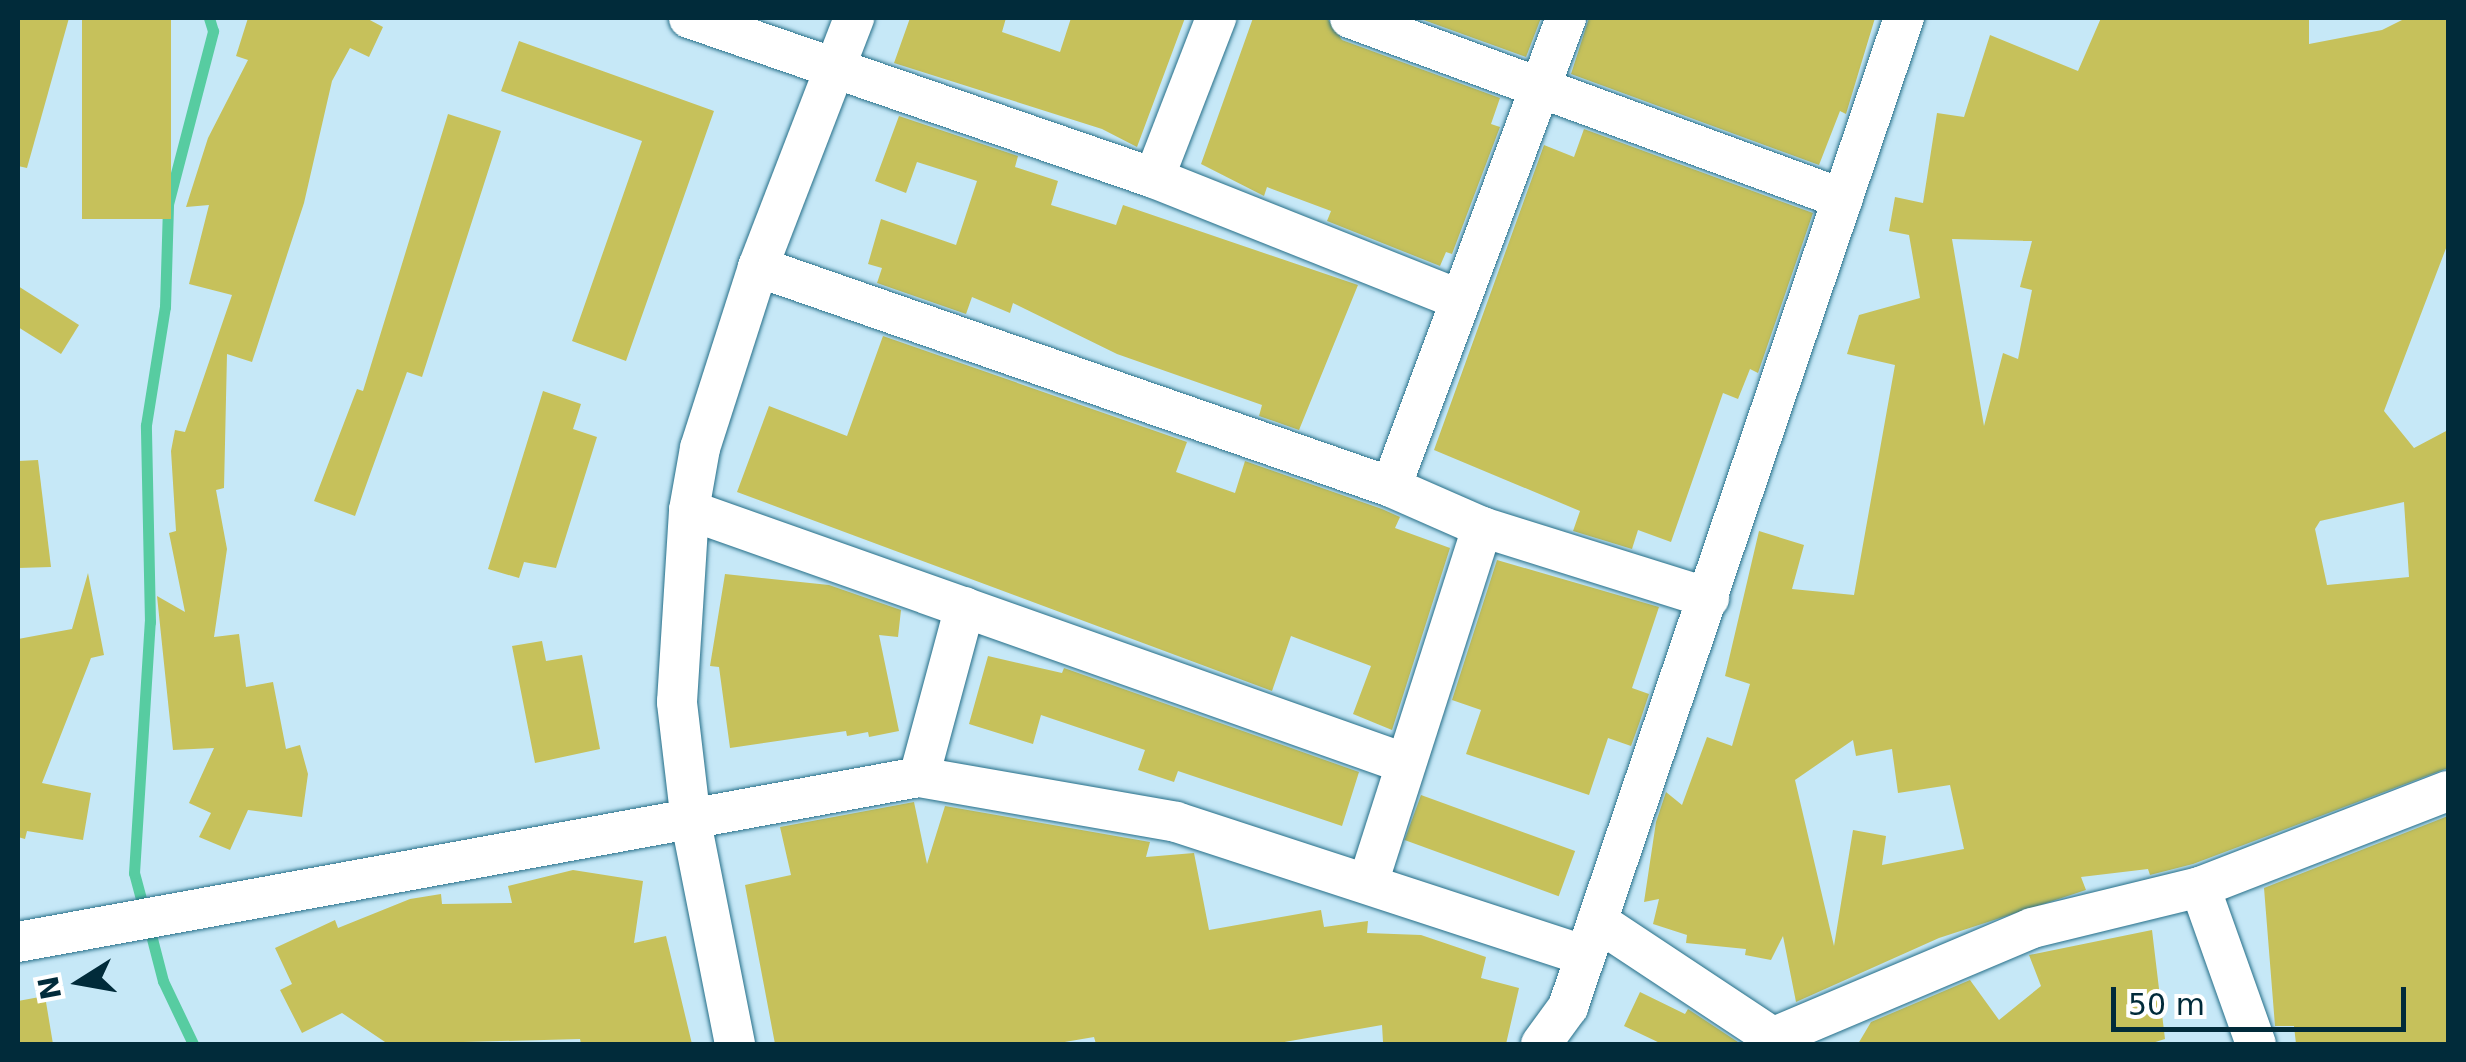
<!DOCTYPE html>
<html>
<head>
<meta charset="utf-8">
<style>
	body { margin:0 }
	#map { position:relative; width:2466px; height:1062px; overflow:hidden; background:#c6e8f7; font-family:"DejaVu Sans",sans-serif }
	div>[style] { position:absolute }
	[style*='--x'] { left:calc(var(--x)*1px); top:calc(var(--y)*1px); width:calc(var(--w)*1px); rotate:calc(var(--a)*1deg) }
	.stream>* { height:11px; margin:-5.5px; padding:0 5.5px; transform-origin:5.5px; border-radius:5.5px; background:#57cca1 }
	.building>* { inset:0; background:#c6c15b; transform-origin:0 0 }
	.roads { filter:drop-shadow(0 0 2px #256e88) drop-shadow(0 0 2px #256e88) }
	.street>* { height:40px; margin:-20px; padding:0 20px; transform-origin:20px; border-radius:20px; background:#fff }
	span { translate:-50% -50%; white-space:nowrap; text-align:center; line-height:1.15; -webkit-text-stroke:8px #fff; paint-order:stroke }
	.frame { position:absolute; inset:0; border:20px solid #012b3a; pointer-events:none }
	.north { position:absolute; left:30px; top:932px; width:100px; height:100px; -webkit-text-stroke:8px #fff; paint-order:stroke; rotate:259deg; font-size:28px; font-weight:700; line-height:40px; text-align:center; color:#012b3a }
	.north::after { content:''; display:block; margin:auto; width:35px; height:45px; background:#012b3a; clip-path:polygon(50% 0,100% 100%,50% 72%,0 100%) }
	.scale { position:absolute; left:2111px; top:987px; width:295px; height:45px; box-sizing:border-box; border:5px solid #012b3a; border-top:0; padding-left:12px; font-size:30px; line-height:35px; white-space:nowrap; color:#012b3a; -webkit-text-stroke:8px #fff; paint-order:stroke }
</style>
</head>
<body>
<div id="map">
	<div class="stream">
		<div style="--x:144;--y:910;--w:38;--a:-105"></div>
		<div style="--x:134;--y:873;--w:252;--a:-86.4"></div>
		<div style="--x:150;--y:622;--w:197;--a:-91.2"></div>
		<div style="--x:146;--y:425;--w:120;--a:-80.9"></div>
		<div style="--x:165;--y:307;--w:103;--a:-88.3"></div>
		<div style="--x:168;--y:204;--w:179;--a:-75.4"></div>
		<div style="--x:213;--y:31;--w:14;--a:-107"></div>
		<div style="--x:149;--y:927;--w:56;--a:75.5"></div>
		<div style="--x:163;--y:981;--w:70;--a:64.5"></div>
	</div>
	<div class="building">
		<div style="clip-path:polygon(18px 18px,69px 18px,27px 168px,18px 166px)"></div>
		<div style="left:82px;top:18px;width:89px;height:201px"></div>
		<div style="clip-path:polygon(248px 18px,366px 18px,383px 27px,369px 57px,350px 48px,332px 81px,304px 203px,252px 362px,227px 354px,224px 488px,216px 490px,227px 549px,214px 637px,239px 634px,246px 687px,273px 682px,286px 749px,300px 745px,308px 774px,302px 817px,248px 810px,230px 850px,199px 837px,211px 813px,189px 803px,214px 748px,173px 750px,157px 596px,185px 612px,169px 533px,176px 531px,171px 451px,175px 430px,185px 432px,232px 295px,189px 284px,209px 205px,186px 207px,208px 138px,248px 60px,236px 56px)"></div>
		<div style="clip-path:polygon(910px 18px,1006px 18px,1002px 32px,1060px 52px,1071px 18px,1185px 18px,1137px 147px,1102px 129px,894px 63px)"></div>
		<div style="clip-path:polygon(1253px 18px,1327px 18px,1342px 40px,1500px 98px,1491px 124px,1500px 127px,1452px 254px,1446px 252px,1440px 266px,1327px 221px,1331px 211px,1267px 187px,1264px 196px,1201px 164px)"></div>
		<div style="clip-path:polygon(1418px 18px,1541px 18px,1526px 57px)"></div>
		<div style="clip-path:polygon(1589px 18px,1875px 18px,1846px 114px,1840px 111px,1819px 165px,1571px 74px)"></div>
		<div style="clip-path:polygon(evenodd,2101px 18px,2309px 18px,2309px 44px,2382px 30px,2406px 18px,2448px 18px,2448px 243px,2384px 411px,2414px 448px,2448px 430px,2448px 768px,2193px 864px,2150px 875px,2148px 869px,2081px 877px,2086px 890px,1939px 938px,1796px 1002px,1783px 936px,1771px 960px,1745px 955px,1746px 949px,1686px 943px,1687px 935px,1653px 924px,1659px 899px,1644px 902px,1656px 822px,1666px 792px,1682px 805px,1707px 737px,1732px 746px,1750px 684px,1725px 676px,1759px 531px,1804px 545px,1792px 589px,1854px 595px,1895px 365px,1847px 354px,1859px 315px,1920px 298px,1909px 235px,1889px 231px,1895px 197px,1923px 203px,1937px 113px,1964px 117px,1990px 35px,2078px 71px,2101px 18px,1952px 239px,2032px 241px,2020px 287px,2032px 290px,2018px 359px,2003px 353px,1984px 426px,1952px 239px,2101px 18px,2404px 502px,2409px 577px,2327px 585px,2315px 529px,2320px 521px,2404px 502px,2101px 18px,1853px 740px,1856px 756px,1892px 749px,1898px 793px,1950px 785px,1964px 849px,1882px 865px,1886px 836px,1853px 830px,1834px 946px,1795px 780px,1853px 740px)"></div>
		<div style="clip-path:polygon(519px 41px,714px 111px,626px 361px,572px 341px,642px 141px,501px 91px)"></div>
		<div style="clip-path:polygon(448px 114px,501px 131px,422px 377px,407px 372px,355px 516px,314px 501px,357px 389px,363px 391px)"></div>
		<div style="clip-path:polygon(899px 116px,1018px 156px,1015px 167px,1058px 181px,1051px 205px,1116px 225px,1123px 205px,1358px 285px,1299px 430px,1259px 416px,1262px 405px,1117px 354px,1013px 303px,1010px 313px,972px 297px,966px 314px,877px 283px,882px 268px,868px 264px,881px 219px,956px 245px,977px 181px,917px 162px,906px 193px,875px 181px)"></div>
		<div style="clip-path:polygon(1584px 129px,1813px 213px,1758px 373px,1750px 369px,1738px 399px,1723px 393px,1671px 542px,1638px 530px,1632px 549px,1573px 531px,1580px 511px,1434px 450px,1544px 145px,1574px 157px)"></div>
		<div style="clip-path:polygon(18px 286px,79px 325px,61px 354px,18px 327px)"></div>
		<div style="clip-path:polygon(883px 336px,1187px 442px,1176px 472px,1235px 493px,1245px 461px,1382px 509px,1400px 517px,1395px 528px,1450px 548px,1392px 730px,1353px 714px,1371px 666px,1291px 636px,1272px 691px,737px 492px,769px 406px,847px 436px)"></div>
		<div style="clip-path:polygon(543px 391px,581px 404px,573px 429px,597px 437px,556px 568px,524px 562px,519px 578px,488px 569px)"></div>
		<div style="clip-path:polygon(38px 460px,51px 567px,18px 568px,18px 461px)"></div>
		<div style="clip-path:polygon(1497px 560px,1659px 607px,1632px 688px,1649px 694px,1639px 724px,1631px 746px,1608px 738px,1589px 795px,1466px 754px,1481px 710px,1452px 700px)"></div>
		<div style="clip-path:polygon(88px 573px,104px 655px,91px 658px,42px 783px,91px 793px,83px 840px,27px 831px,25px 839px,18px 837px,18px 639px,72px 629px)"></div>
		<div style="clip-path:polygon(725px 574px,829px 585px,901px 610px,898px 637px,879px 635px,899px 731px,869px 737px,868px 732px,847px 736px,846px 731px,730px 748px,719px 667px,710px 666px)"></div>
		<div style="clip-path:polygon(542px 641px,546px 661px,582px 655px,600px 749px,535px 763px,512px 646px)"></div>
		<div style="clip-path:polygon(988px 656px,1062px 673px,1064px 668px,1359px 772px,1342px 826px,1178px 771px,1174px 782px,1138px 770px,1145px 750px,1041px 715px,1033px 744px,969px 724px)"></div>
		<div style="left:1421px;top:795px;width:164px;height:48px;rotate:20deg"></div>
		<div style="clip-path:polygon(914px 802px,927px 864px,945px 806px,1150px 842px,1146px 857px,1194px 853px,1209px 930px,1321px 910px,1324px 927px,1368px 921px,1367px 933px,1421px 935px,1486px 957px,1481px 978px,1519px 988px,1506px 1044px,1383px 1042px,1382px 1025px,1273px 1044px,1096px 1044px,1094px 1037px,1053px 1044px,775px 1044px,745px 885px,791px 875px,780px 827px)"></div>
		<div style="clip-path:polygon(2448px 816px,2448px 1044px,2296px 1044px,2294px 1026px,2275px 1026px,2264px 888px)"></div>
		<div style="clip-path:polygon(573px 870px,643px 881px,634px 943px,666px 936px,692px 1044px,581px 1044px,580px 1039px,388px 1044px,342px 1013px,302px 1033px,280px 990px,292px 984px,275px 948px,335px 920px,338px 928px,410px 899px,441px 894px,442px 904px,512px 903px,508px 886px)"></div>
		<div style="clip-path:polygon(2152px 930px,2165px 1039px,2149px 1044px,1858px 1044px,1871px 1022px,1970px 980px,1999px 1020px,2041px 986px,2029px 955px)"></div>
		<div style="clip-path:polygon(1640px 992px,1685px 1014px,1688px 1009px,1741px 1044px,1662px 1044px,1624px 1026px)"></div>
		<div style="clip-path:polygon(45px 996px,53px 1044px,18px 1044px,18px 1001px)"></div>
	</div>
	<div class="roads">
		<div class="street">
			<div style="--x:689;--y:18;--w:492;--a:19"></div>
			<div style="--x:1154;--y:178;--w:325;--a:21.7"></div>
			<div style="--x:1350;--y:18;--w:525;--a:20.16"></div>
			<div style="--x:1154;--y:178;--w:172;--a:-68.8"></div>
			<div style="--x:758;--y:267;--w:670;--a:19.16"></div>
			<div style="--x:1391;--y:487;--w:99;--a:23.7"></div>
			<div style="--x:1482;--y:527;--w:238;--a:17.4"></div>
			<div style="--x:1391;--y:487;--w:501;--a:-69.54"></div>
			<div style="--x:689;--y:510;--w:758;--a:19.49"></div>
			<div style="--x:919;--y:777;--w:176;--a:-74.9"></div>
			<div style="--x:1368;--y:883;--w:374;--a:-72.2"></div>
			<div style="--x:2200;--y:887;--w:167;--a:70.4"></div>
			<div style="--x:1597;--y:921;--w:223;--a:33.5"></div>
			<div style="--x:18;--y:942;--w:916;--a:-10.38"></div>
			<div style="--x:919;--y:777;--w:261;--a:9.9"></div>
			<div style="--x:1176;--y:822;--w:430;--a:18.1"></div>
			<div style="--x:1772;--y:1038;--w:282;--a:-22.9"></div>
			<div style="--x:2032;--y:928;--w:173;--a:-13.7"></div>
			<div style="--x:2200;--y:887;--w:266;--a:-21.2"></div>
			<div style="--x:735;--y:1044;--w:226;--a:-101.2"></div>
			<div style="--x:691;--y:822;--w:121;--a:-96.7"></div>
			<div style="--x:677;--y:702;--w:192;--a:-86.4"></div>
			<div style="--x:689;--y:510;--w:63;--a:-79.9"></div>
			<div style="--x:700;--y:448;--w:190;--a:-72.2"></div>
			<div style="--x:758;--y:267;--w:267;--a:-68.9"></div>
			<div style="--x:1541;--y:1044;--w:46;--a:-53.9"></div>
			<div style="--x:1568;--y:1007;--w:1045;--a:-71.24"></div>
		</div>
	</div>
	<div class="frame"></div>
	<div class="north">N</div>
	<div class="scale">50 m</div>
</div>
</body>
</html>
